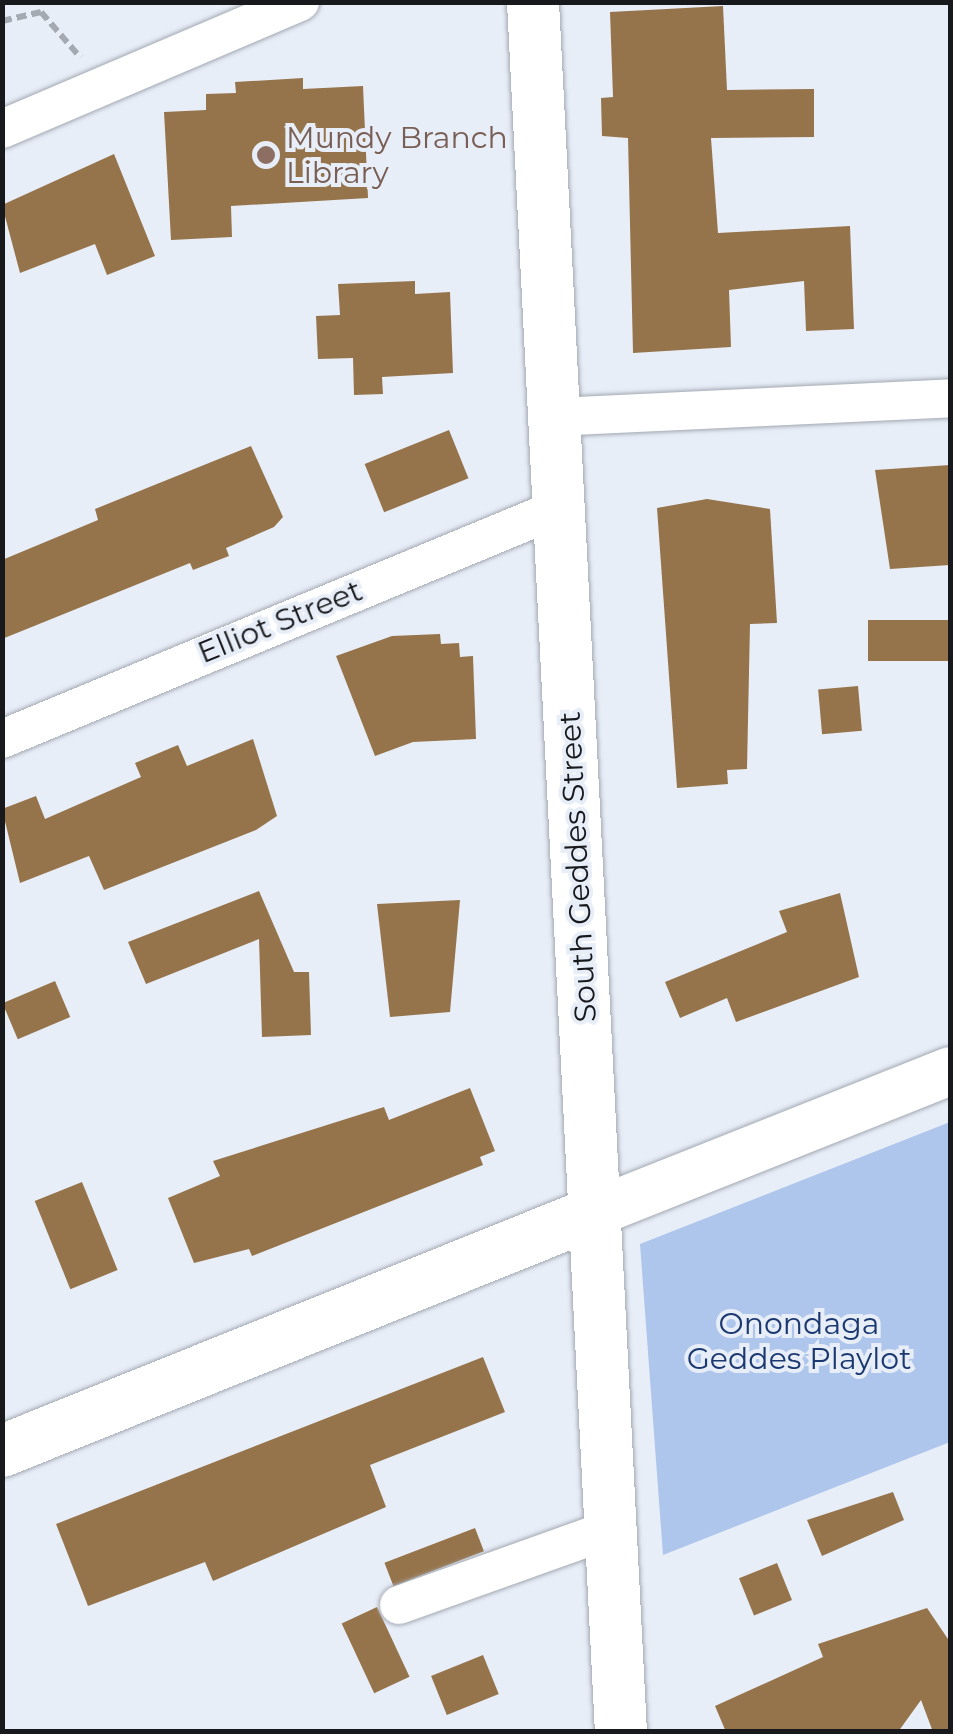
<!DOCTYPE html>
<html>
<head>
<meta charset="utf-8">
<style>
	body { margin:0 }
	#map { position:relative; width:953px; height:1734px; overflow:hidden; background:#e8eef8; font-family:Montserrat,sans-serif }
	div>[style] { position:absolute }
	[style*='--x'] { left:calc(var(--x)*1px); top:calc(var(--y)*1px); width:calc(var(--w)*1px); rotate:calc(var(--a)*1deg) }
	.green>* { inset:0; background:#aec5ec }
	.building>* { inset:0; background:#96744b; transform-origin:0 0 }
	.path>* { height:6px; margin-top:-3px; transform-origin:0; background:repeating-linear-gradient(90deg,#a5aab2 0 10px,transparent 0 15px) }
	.roads { filter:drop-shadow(0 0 2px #a3a8b1) drop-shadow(0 0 2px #a3a8b1) }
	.minor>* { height:38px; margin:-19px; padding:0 19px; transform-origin:19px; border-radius:19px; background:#fff }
	.tertiary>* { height:48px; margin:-24px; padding:0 24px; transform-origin:24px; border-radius:24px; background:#fff }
	.secondary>* { height:52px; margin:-26px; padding:0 26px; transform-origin:26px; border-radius:26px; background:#fff }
	.dots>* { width:28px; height:28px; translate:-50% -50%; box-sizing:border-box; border:5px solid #e8eef8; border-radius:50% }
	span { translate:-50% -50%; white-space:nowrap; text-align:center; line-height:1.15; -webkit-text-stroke:8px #e8eef8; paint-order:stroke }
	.education-label { font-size:30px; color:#785e54 }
	.left { translate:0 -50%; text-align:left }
	.street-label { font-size:30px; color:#17191c }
	.park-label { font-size:30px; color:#1b3970 }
	.frame { position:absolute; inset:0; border:5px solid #17191c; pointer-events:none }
</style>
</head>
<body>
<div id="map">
	<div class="green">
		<div style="clip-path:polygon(950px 1122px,950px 1442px,663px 1555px,640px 1244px)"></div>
	</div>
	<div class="building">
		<div style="clip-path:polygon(723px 6px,727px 90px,814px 89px,814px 137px,711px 138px,718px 233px,850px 226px,854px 329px,806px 331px,804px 281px,729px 290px,731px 347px,633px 353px,628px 138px,602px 136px,601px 98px,613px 97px,610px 12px)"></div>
		<div style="clip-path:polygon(303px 78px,303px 89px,363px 86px,368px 198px,231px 206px,232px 237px,171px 240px,164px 112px,206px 110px,206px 94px,236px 93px,235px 82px)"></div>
		<div style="clip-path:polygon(114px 154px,155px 256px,107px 275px,95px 244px,20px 273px,2px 205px)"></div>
		<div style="clip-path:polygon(415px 281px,415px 294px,450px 292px,453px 373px,382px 377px,383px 394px,354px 395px,353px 358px,318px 359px,316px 316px,340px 315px,338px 284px)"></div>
		<div style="left:449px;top:430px;width:52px;height:91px;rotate:68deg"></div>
		<div style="clip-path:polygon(251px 446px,283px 517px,274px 527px,226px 548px,229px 556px,193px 570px,190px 563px,2px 639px,2px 560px,98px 520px,95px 509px)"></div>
		<div style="clip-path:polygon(950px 465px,950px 565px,890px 569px,875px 470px)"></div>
		<div style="clip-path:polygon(707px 499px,770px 509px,777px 623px,750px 624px,747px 769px,727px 770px,728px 784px,677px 788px,657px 508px)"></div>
		<div style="left:950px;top:620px;width:41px;height:82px;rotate:90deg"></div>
		<div style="clip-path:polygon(440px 634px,441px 644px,459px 643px,460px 657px,473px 656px,476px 739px,413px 742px,375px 756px,336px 656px,392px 636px)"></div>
		<div style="left:858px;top:686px;width:45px;height:40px;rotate:85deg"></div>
		<div style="clip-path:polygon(253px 739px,277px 816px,256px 830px,104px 890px,89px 856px,20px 883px,2px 809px,36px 796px,45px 819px,141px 777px,135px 763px,178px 745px,187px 766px)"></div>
		<div style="clip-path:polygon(259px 891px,294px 972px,309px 972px,311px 1035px,262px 1037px,259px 939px,146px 984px,128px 942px)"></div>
		<div style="clip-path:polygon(840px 893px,859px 977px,736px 1022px,727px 998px,680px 1018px,665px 982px,787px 932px,779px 911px)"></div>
		<div style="clip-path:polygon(460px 900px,450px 1012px,390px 1017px,377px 904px)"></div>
		<div style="left:55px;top:981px;width:39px;height:57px;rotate:67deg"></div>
		<div style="clip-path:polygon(470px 1088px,495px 1151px,480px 1157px,483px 1165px,252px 1256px,249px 1249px,194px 1263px,168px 1198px,220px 1176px,213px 1161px,384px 1107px,389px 1120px)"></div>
		<div style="left:82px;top:1182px;width:95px;height:51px;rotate:68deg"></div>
		<div style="clip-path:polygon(483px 1357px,505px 1412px,370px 1465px,386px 1507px,213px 1581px,205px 1562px,88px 1606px,56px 1524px)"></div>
		<div style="clip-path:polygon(893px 1492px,904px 1520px,822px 1556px,807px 1520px)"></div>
		<div style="left:475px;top:1528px;width:25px;height:97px;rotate:69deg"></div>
		<div style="left:777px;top:1563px;width:40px;height:41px;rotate:68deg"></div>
		<div style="left:377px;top:1607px;width:77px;height:39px;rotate:65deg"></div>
		<div style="clip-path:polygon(927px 1608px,950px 1642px,950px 1732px,933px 1732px,921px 1700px,898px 1732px,726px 1732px,715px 1706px,823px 1657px,818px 1644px)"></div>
		<div style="left:483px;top:1655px;width:42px;height:56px;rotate:68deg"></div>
	</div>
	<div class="path">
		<div style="--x:41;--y:12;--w:60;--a:49.1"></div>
		<div style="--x:2;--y:21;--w:40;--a:-13"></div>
	</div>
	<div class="roads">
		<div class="minor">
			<div style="--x:2;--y:129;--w:324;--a:-23.1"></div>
			<div style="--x:554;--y:417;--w:396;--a:-2.7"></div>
			<div style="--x:2;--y:739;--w:603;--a:-22.52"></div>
			<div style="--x:399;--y:1605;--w:225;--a:-19.7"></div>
		</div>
		<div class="tertiary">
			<div style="--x:596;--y:1212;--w:381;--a:-21.7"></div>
		</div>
		<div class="secondary">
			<div style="--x:533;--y:2;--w:1732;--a:87.09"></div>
			<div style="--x:2;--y:1451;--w:640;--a:-21.92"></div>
		</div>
	</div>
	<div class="dots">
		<div style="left:266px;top:155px;background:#8d6e63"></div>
	</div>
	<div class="education-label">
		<span class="left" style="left:286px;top:155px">Mundy Branch<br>Library</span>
	</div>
	<div class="street-label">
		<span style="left:280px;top:622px;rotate:-22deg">Elliot Street</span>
		<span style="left:578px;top:867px;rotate:-93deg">South Geddes Street</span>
	</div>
	<div class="park-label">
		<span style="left:799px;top:1341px">Onondaga<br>Geddes Playlot</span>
	</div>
	<div class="frame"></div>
</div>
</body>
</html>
